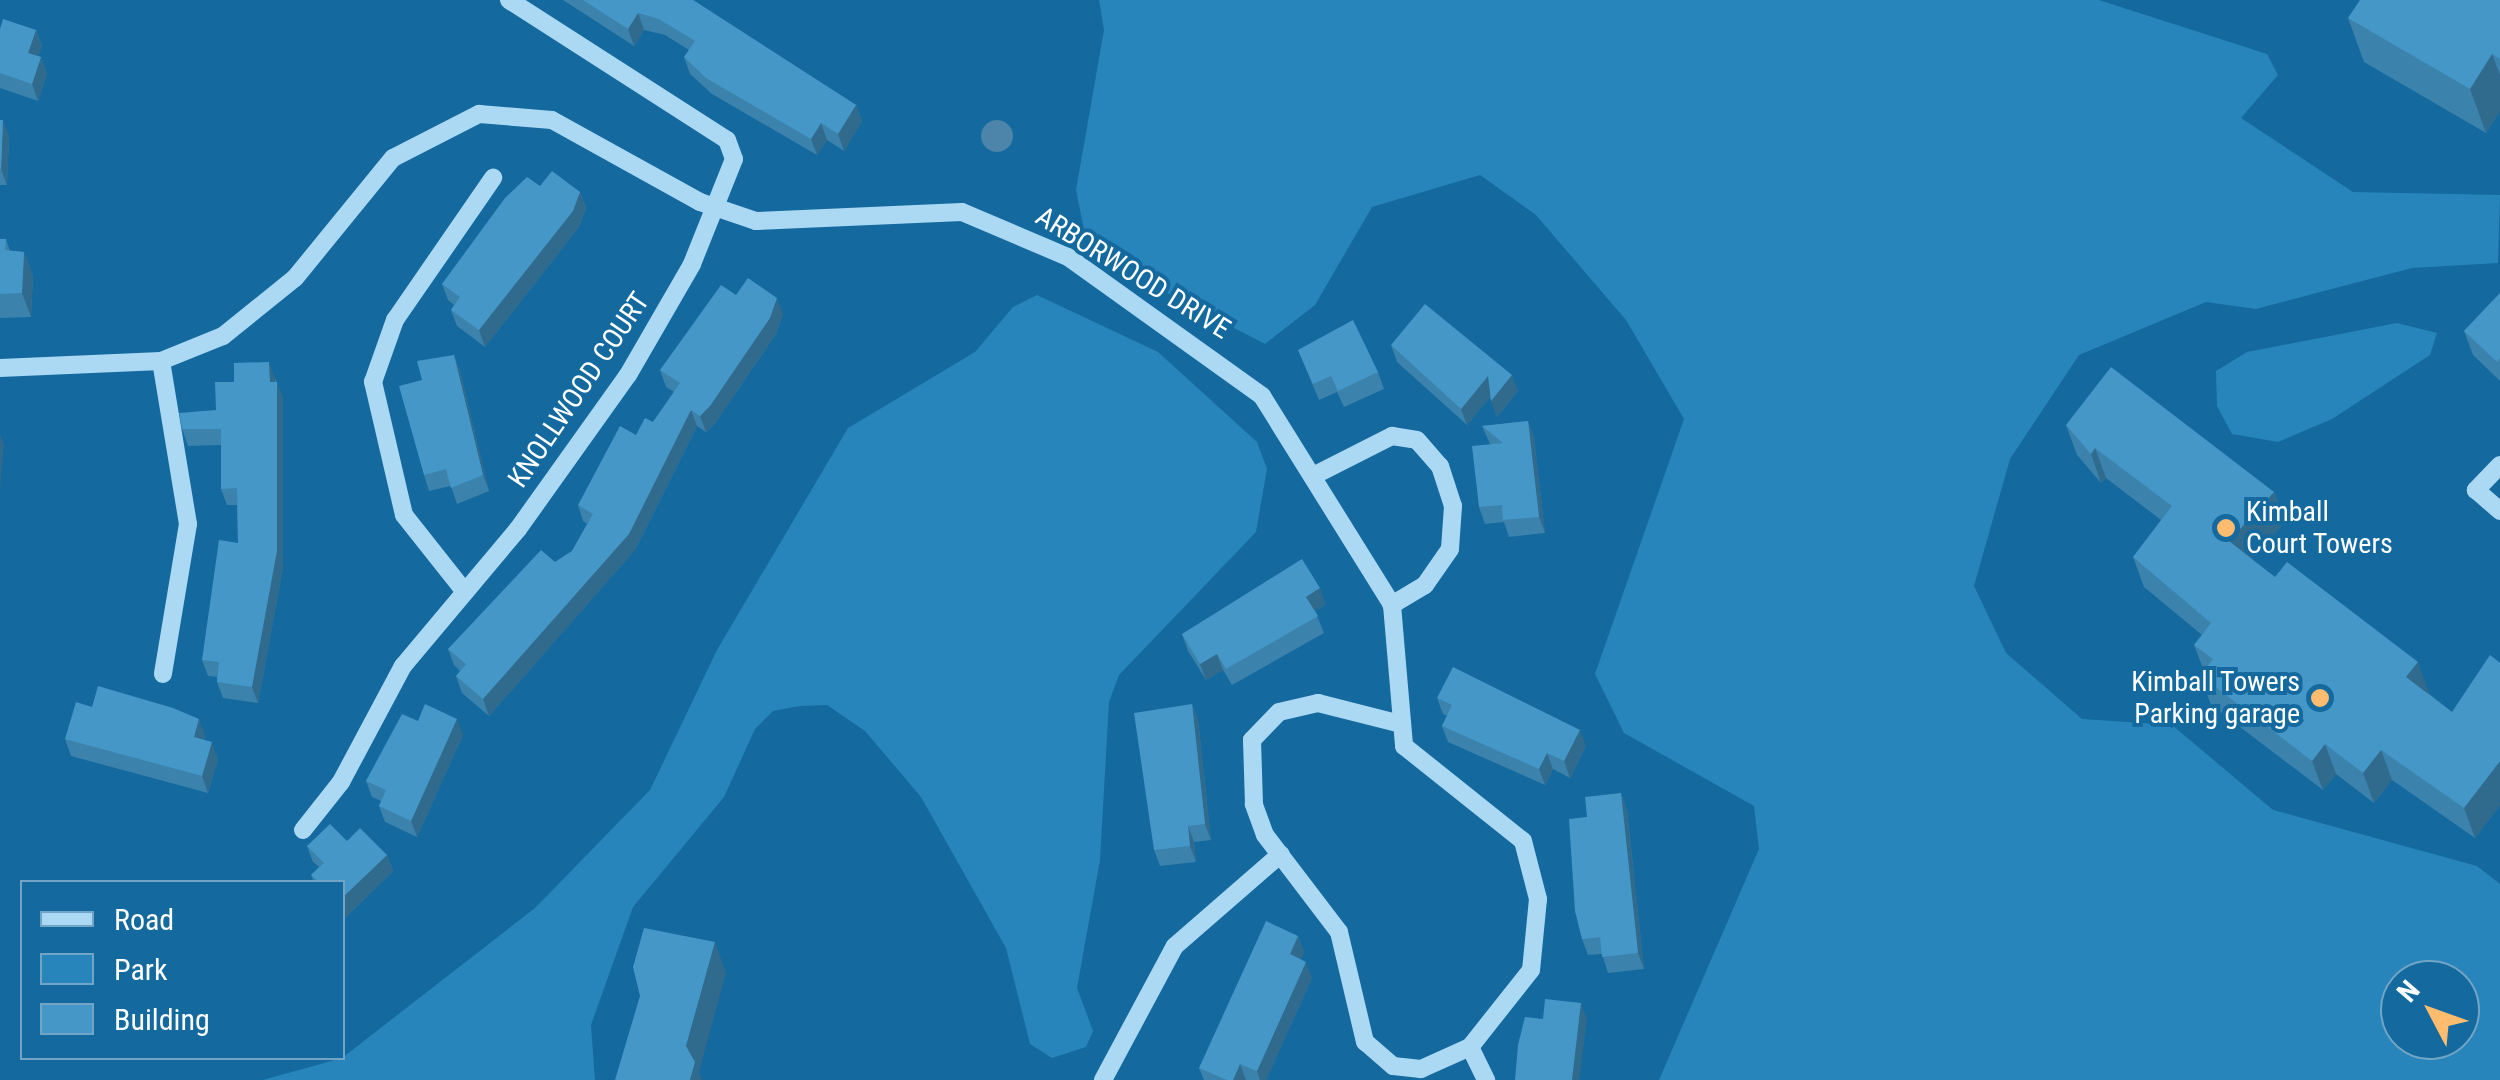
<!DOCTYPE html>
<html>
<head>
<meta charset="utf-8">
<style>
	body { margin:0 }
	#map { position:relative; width:2500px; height:1080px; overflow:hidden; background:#14699e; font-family:"Roboto Condensed",sans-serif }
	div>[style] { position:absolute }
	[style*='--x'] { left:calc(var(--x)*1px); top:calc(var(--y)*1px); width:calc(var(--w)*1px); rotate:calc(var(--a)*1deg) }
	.green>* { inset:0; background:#2785bc }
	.water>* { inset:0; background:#4c85a9 }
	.round { border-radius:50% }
	.minor>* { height:18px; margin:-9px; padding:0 9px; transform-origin:9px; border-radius:9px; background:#abd9f4 }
	.wall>* { inset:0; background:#3b82ac }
	.shaded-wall>* { inset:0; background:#306a8c }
	.building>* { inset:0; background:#4597c8 }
	.dots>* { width:28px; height:28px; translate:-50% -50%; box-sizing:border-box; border:5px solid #14699e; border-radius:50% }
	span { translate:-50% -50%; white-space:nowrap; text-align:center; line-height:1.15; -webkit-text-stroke:8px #14699e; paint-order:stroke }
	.street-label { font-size:28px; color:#fff }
	.poi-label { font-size:28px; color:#fff }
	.left { translate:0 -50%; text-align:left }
	.right { translate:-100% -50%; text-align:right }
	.legend { position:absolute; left:20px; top:880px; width:325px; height:180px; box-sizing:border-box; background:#14699e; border:2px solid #72a5c5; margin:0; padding:12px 18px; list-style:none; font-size:30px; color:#fff }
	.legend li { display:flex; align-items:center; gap:20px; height:50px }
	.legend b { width:50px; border:2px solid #72a5c5 }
	.north { position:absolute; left:2380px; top:960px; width:100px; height:100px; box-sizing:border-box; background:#14699e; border:2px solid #72a5c5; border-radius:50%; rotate:311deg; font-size:28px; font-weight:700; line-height:40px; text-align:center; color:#fff }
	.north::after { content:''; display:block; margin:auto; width:35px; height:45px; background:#ffbb6e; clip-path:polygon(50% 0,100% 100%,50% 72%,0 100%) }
</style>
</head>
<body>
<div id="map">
	<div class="green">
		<div style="clip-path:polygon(evenodd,1099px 0,2099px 0,2267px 54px,2278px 75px,2241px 118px,2353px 192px,2500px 195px,2498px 263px,2412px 268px,2256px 309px,2206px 302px,2079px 355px,2010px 459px,1974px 586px,2006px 653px,2082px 719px,2172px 725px,2273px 810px,2477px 866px,2500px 884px,2500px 1080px,1659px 1080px,1759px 849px,1754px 806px,1624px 733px,1595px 674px,1684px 419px,1626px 320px,1536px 215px,1480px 175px,1372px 207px,1315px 305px,1265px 344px,1136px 277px,1085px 235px,1076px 190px,1104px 30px,1099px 0,2460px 980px,2460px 1040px,2400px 1040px,2400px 980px,2460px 980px)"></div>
		<div style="clip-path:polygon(1037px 295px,1158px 352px,1257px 442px,1267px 469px,1256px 532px,1119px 675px,1109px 702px,1100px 860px,1077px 988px,1093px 1031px,1086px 1047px,1052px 1058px,1030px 1044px,1006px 948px,921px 797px,865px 731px,827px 705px,800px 706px,773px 711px,755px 729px,724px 797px,633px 907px,591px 1025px,595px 1080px,263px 1080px,342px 1058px,535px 908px,650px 790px,717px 650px,848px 428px,975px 352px,1013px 307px)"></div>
		<div style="clip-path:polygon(2397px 323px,2437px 333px,2430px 355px,2332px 419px,2278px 442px,2232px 434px,2217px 406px,2216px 371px,2247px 352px)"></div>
	</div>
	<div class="water">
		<div class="round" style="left:981px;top:120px;width:32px;height:32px"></div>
	</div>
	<div class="minor">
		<div style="--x:161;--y:361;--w:165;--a:80.6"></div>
		<div style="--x:188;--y:524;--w:152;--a:99.5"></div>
		<div style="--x:0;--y:368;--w:161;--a:-2.5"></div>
		<div style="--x:161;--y:361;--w:67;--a:-22"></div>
		<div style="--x:223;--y:336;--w:92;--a:-38.9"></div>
		<div style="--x:295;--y:278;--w:155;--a:-50.8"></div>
		<div style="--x:393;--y:158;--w:97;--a:-27.1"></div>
		<div style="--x:479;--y:114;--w:73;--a:4.7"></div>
		<div style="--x:552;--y:120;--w:169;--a:29"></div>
		<div style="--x:700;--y:202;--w:59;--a:18.7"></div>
		<div style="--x:756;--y:221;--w:206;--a:-2.5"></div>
		<div style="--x:962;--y:212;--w:115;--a:23"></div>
		<div style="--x:1068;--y:257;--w:239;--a:35.6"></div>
		<div style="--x:1262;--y:396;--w:246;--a:58.1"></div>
		<div style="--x:1392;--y:605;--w:142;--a:85.1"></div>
		<div style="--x:1404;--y:746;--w:152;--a:38.6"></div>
		<div style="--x:1523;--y:841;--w:60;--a:75.5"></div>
		<div style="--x:1538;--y:899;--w:71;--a:95.6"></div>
		<div style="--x:1531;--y:970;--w:98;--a:128.4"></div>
		<div style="--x:1470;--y:1047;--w:54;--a:155.8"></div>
		<div style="--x:1421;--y:1069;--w:28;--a:-174"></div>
		<div style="--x:1393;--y:1066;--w:37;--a:-139"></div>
		<div style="--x:1365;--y:1042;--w:113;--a:-103.3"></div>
		<div style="--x:1339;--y:932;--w:122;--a:-127.3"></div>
		<div style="--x:1265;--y:835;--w:33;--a:-110"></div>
		<div style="--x:1254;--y:804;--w:64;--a:-91.8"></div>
		<div style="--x:1252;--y:740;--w:39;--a:-46"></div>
		<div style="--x:1279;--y:712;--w:40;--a:-13"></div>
		<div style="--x:1318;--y:703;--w:81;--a:14.2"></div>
		<div style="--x:2500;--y:465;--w:35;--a:134"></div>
		<div style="--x:2476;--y:490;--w:32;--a:41"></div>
		<div style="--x:1313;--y:476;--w:89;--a:-26.9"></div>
		<div style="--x:1392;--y:436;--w:25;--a:9"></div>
		<div style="--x:1417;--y:440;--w:35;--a:49"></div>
		<div style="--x:1440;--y:466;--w:42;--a:72"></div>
		<div style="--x:1453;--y:506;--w:43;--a:94"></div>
		<div style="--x:1450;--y:549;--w:44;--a:124.8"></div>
		<div style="--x:1425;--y:585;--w:39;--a:149"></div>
		<div style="--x:465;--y:592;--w:98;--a:-128.4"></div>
		<div style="--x:404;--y:515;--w:137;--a:-103.1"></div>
		<div style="--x:373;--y:382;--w:66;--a:-70.5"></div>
		<div style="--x:395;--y:320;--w:173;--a:-55.4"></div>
		<div style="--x:303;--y:830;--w:61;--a:-51.6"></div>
		<div style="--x:341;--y:782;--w:132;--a:-61.9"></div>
		<div style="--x:403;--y:666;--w:179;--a:-50"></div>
		<div style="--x:518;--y:529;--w:189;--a:-54.5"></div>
		<div style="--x:628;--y:375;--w:128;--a:-60"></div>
		<div style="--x:692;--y:264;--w:113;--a:-68.2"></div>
		<div style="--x:734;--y:159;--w:20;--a:-110"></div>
		<div style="--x:727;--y:140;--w:259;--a:-147.3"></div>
		<div style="--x:1470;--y:1047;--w:37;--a:64"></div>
		<div style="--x:1103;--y:1080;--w:152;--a:-61.8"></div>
		<div style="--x:1175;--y:946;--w:140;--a:-41"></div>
	</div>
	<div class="wall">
		<div style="clip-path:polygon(563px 0,693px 0,856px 105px,862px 121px,844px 151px,827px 140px,817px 155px,712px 94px,690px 74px,684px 57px,689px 50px,665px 35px,644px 30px,634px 46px)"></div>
		<div style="clip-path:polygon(2500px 0,2500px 111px,2486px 133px,2364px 62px,2348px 18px)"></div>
		<div style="clip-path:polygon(0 29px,36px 30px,42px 46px,38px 56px,41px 57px,47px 74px,38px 101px,0 88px)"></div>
		<div style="clip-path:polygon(0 120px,9px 136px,7px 185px,0 185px)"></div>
		<div style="clip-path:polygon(540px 186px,580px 192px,586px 208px,579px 227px,485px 347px,457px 326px,451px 310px,454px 305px,448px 300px,442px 284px)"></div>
		<div style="clip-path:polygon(0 239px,6px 239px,10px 251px,24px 252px,33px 276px,31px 317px,0 318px)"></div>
		<div style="clip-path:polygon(2500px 293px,2500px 381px,2473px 355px,2464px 331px)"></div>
		<div style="clip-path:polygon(736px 295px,783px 314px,776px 334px,716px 422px,706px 432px,697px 426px,635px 550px,489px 716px,462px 693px,456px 676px,460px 671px,454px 665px,448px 649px,555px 562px,572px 551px,587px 524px,583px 521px,578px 505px,636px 435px,653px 422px,674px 392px,666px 387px,660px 370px)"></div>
		<div style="clip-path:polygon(1391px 345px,1518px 391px,1497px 417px,1490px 397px,1467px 425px,1397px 362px)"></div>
		<div style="clip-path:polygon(1298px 350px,1378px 372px,1384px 389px,1344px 407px,1337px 392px,1319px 400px)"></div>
		<div style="clip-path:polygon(454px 355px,460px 371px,489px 491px,457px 504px,451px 486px,429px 491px,424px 475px,422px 380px)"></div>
		<div style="clip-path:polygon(275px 378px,283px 398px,283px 568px,258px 703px,223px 698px,217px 682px,217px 677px,208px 676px,202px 660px,238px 543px,237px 505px,227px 505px,221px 489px,221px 445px,188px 446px,182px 429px,216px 410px,234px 382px)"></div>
		<div style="clip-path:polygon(1528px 421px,1534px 438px,1545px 533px,1509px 537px,1504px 522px,1485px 524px,1479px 507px,1490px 444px,1482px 426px)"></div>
		<div style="clip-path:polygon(2066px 425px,2274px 492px,2285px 522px,2251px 559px,2429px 692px,2428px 693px,2452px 712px,2500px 663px,2500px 805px,2475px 838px,2392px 780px,2374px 803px,2336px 774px,2323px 790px,2211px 705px,2200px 675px,2204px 671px,2194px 645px,2202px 635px,2144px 587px,2133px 557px,2161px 520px,2106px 478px,2101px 483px,2077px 455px)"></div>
		<div style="clip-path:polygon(1326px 604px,1315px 611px,1324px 633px,1232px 685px,1223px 670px,1206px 680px,1188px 651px,1182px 634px)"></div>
		<div style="clip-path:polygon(1437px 698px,1586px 746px,1570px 778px,1553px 769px,1545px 785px,1448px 742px,1442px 726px,1447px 716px,1443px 714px)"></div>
		<div style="clip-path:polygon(1192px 704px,1198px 720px,1211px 840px,1194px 842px,1196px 862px,1160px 866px,1154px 850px)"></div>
		<div style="clip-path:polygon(418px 721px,463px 735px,417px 837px,385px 822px,379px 806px,381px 801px,372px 797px,366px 781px)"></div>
		<div style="clip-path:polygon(205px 735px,204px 740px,218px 759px,208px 793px,71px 756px,65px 739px)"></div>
		<div style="clip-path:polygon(1621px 793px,1627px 810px,1644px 969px,1608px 973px,1602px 954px,1588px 955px,1582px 939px)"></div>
		<div style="clip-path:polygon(347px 841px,387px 855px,393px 871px,344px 919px,342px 882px,314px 882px,311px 875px,319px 867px,313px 862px,307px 846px)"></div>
		<div style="clip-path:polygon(1298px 936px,1304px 952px,1301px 959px,1312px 978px,1266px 1080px,1204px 1080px,1199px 1068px)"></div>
	</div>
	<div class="shaded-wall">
		<div style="clip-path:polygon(638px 13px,644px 30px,634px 46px,628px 29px)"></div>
		<div style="clip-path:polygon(36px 30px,42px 46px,34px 69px,28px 53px)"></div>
		<div style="clip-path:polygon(2492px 54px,2500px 75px,2500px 111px,2486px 133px,2470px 89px)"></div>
		<div style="clip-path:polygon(41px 57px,47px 74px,38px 101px,32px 84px)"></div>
		<div style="clip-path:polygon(856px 105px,862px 121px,844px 151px,838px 134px)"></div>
		<div style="clip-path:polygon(3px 120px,9px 136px,7px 185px,1px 169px)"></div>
		<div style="clip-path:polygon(821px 123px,827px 140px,817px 155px,811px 139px)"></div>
		<div style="clip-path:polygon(580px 192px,586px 208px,579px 227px,485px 347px,479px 330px)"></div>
		<div style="clip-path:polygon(24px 252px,33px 276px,31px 317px,22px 293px)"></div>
		<div style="clip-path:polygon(777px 298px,783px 314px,776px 334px,716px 422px,706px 432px,700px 416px)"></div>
		<div style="clip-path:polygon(454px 355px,460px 371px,489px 491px,483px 475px)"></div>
		<div style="clip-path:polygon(269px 362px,275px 378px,276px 398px,270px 382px)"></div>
		<div style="clip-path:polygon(1512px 375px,1518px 391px,1497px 417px,1491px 401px)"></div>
		<div style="clip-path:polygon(1488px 376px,1494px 392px,1467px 425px,1461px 409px)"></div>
		<div style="clip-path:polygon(277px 382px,283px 398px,283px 568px,258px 703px,252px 687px)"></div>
		<div style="clip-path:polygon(691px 410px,697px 426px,635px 550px,489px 716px,483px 699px)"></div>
		<div style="clip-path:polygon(1528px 421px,1534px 438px,1545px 533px,1539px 517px)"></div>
		<div style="clip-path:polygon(0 434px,4px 444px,0 490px)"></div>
		<div style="clip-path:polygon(2095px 448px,2106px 478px,2101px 483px,2091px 454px)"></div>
		<div style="clip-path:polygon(2274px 492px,2285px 522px,2240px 571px,2229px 541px)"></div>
		<div style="clip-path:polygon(1320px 588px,1326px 604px,1312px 613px,1306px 597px)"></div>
		<div style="clip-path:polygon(1217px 654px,1223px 670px,1206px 680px,1200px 664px)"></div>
		<div style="clip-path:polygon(2418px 662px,2429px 692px,2417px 707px,2406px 677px)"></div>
		<div style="clip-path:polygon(1192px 704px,1198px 720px,1211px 840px,1205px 824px)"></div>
		<div style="clip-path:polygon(199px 719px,205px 735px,200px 753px,194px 737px)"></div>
		<div style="clip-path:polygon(457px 719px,463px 735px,417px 837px,411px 821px)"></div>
		<div style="clip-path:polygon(1580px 730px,1586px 746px,1570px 778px,1564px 761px)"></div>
		<div style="clip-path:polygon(212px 742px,218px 759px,208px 793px,202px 776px)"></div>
		<div style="clip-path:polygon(2325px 744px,2336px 774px,2323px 790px,2312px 761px)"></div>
		<div style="clip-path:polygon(2381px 750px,2392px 780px,2374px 803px,2363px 773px)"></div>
		<div style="clip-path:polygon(1547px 753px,1553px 769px,1545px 785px,1539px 769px)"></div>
		<div style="clip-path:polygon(2500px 761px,2500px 805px,2475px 838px,2464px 808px)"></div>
		<div style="clip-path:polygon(1621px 793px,1627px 810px,1644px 969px,1638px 953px)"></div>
		<div style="clip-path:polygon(1188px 826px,1194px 842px,1196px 862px,1190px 846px)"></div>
		<div style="clip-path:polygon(387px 855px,393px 871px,344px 919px,342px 898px)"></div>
		<div style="clip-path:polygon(1298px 936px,1304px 952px,1296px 971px,1290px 954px)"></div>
		<div style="clip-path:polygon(715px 942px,726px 973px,699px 1072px,702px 1080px,690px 1080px,686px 1046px)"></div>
		<div style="clip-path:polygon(1306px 962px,1312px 978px,1266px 1080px,1260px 1080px,1257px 1071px)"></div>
		<div style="clip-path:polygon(1581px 1003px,1587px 1020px,1579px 1080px,1572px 1080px)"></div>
		<div style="clip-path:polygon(1240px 1064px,1246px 1080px,1233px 1080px)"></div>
	</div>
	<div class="building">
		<div style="clip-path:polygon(583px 0,693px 0,856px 105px,838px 134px,821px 123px,811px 139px,706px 78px,684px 57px,695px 41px,659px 19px,638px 13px,628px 29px)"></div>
		<div style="clip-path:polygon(2360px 0,2500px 0,2500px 59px,2492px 54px,2470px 89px,2348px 18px)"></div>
		<div style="clip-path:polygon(3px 19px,36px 30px,28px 53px,41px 57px,32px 84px,0 73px,0 29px)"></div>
		<div style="clip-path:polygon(0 120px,3px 120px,1px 169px,0 169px)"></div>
		<div style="clip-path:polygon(552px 171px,580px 192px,573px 211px,479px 330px,451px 310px,460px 297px,442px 284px,505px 198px,527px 177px,540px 186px)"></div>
		<div style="clip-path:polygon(0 239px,6px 239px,5px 250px,24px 252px,22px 293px,0 294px)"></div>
		<div style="clip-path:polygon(748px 278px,777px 298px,770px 318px,710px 406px,700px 416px,691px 410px,629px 534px,483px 699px,456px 676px,466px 664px,448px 649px,541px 550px,555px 562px,572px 551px,593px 514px,578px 505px,620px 426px,636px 435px,645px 418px,653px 422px,680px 383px,660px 370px,721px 285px,736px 295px)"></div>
		<div style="clip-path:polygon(2500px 293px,2500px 358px,2497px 362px,2464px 331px)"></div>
		<div style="clip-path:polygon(1425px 304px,1512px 375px,1491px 401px,1488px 376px,1461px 409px,1391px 345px)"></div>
		<div style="clip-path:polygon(1353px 320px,1378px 372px,1338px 391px,1331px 376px,1313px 384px,1298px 350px)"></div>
		<div style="clip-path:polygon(454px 355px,483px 475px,451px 488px,446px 469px,424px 475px,399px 386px,422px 380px,417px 361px)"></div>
		<div style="clip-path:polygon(269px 362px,270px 382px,277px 382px,277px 551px,252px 687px,217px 682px,219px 662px,202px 660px,219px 540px,238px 543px,237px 488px,221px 489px,221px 429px,182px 429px,179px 413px,216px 410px,215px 382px,234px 382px,234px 363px)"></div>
		<div style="clip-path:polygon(2111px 367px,2274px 492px,2229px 541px,2257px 563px,2275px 577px,2287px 562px,2418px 662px,2406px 677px,2452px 712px,2490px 655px,2500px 663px,2500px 761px,2464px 808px,2381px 750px,2363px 773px,2325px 744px,2312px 761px,2200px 675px,2213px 659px,2194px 645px,2211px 623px,2133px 557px,2172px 506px,2095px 448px,2091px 454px,2066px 425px)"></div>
		<div style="clip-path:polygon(1528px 421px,1539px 517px,1503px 520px,1502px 505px,1479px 507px,1472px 446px,1503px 443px,1482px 426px)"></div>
		<div style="clip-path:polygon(1302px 559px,1320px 588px,1306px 597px,1318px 616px,1226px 669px,1217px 654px,1200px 664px,1182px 634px)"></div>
		<div style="clip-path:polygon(1453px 667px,1580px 730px,1564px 761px,1547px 753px,1539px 769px,1442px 726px,1452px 705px,1437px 698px)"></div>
		<div style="clip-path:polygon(98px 686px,173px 708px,199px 719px,194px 737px,212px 742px,202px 776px,65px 739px,76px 702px,92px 707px)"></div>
		<div style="clip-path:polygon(425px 704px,457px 719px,411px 821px,379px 806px,386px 790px,366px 781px,402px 714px,418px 721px)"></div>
		<div style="clip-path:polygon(1192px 704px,1205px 824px,1188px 826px,1190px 846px,1154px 850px,1134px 713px)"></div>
		<div style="clip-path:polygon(1621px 793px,1638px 953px,1602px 957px,1600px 937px,1582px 939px,1575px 911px,1569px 819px,1587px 817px,1585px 797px)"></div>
		<div style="clip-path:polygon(330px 824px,347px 841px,360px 828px,387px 855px,342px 898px,342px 882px,319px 882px,311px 875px,324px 863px,307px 846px)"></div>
		<div style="clip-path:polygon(1266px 921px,1298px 936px,1290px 954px,1306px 962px,1257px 1071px,1240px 1064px,1233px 1080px,1227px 1080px,1199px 1068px)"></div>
		<div style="clip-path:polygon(644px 928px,715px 942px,686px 1046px,695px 1062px,690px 1080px,615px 1080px,640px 996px,633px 967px)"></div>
		<div style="clip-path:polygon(1545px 999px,1581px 1003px,1572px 1080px,1515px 1080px,1518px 1045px,1525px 1017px,1543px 1019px)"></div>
	</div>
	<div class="dots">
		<div style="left:2226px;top:528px;background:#ffbb6e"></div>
		<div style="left:2320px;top:698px;background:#ffbb6e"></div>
	</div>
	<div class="street-label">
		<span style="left:1133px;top:273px;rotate:32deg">ARBORWOOD DRIVE</span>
		<span style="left:579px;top:390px;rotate:-56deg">KNOLLWOOD COURT</span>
	</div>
	<div class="poi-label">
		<span class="left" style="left:2246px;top:528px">Kimball<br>Court Towers</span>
		<span class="right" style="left:2300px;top:698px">Kimball Towers<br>Parking garage</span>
	</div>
	<ul class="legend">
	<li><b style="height:12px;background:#abd9f4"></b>Road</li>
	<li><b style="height:28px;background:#2785bc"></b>Park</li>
	<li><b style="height:28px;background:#4597c8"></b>Building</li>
	</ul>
	<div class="north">N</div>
</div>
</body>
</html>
